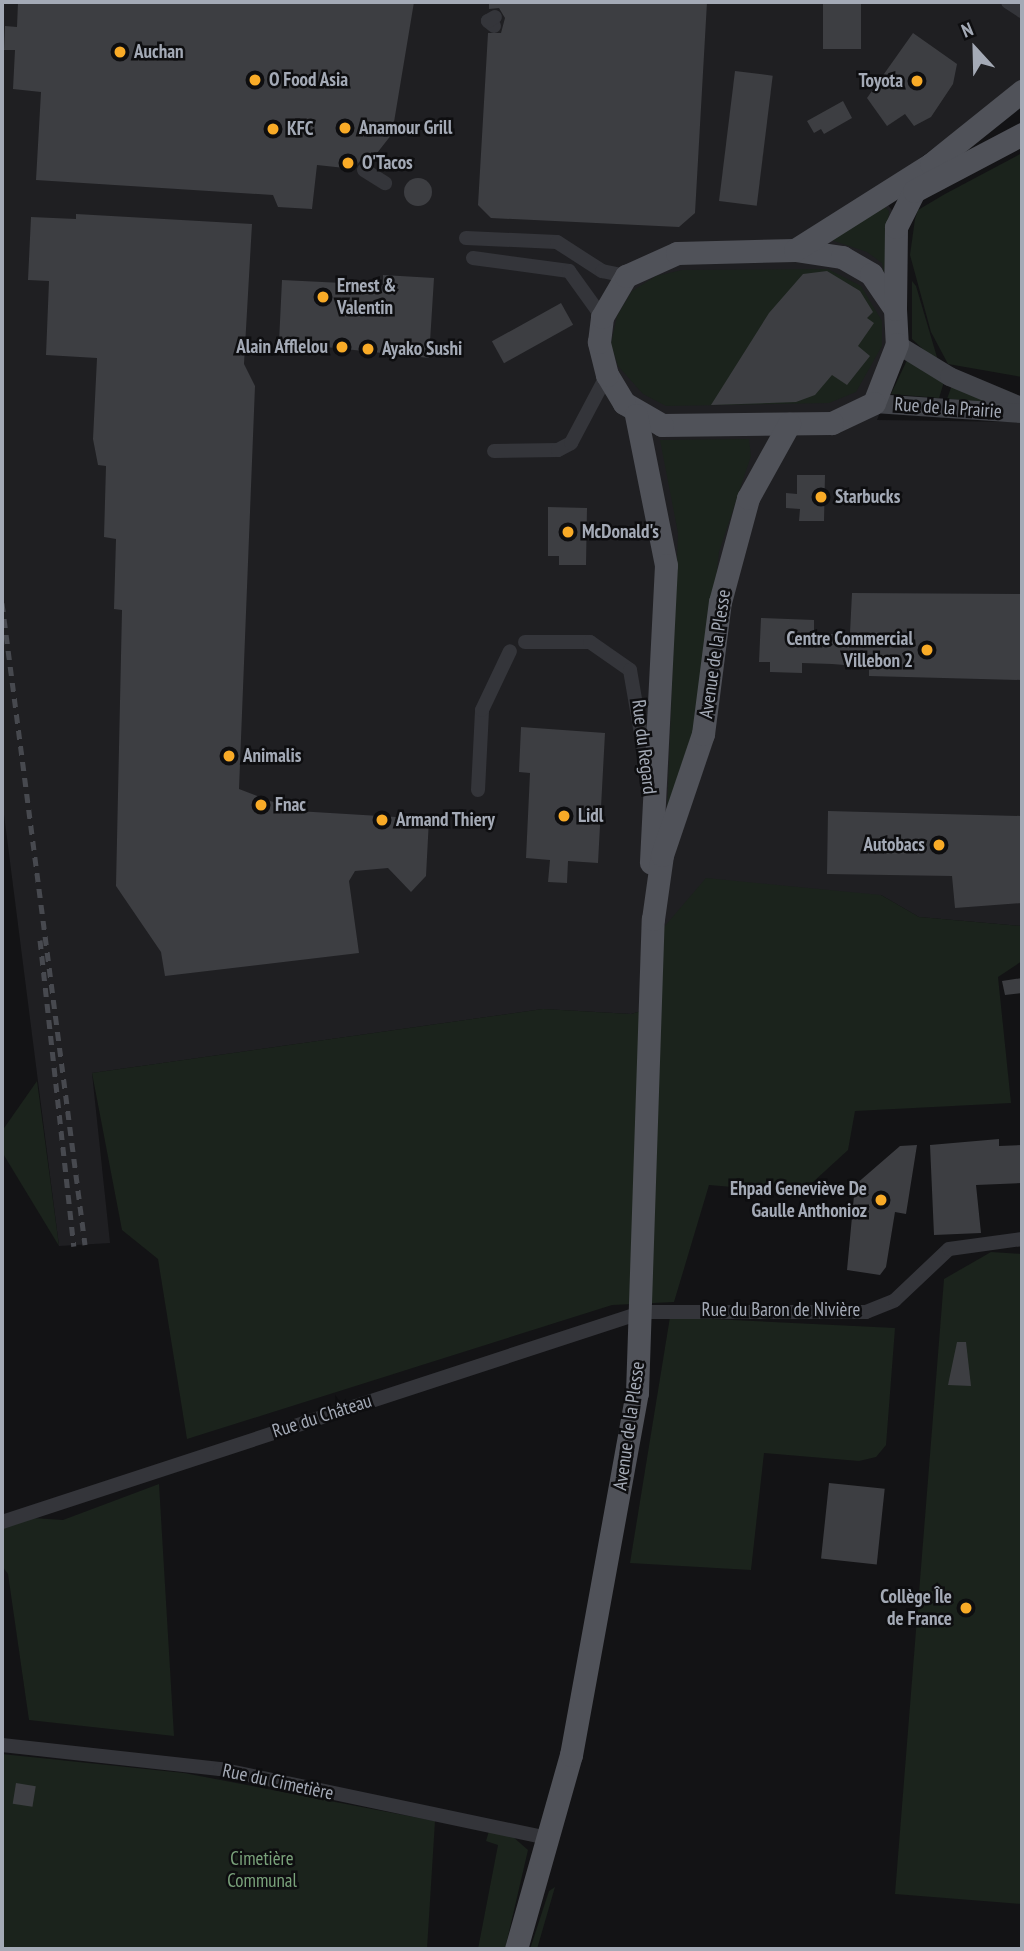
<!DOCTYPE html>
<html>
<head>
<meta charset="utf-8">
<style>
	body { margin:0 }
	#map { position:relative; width:1024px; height:1951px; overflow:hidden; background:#131315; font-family:"PT Sans Narrow",sans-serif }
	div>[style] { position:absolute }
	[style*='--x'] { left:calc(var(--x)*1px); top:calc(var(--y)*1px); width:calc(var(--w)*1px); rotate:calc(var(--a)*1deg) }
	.built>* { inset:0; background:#1f1f22 }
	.green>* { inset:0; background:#1b231c }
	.building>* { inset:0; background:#3d3e42; transform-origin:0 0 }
	.round { border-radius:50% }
	.street>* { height:14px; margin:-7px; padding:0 7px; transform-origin:7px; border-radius:7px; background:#34353a }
	.secondary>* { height:19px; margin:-9.5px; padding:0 9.5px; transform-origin:9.5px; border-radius:9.5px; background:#42444a }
	.primary>* { height:23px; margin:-11.5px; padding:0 11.5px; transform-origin:11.5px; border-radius:11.5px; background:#505259 }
	.rail>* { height:5px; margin-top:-2.5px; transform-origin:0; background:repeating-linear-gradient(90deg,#47494f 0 9px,transparent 0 16px) }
	.dots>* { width:19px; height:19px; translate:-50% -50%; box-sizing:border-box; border:4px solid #0e0e10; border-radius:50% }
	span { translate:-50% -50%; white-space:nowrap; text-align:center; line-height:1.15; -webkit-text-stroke:5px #0e0e10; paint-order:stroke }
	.poi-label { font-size:19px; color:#a4aab6; font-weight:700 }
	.left { translate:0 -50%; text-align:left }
	.right { translate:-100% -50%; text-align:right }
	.street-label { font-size:19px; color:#a4aab6 }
	.park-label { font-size:19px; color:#7aa27b }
	.frame { position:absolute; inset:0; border:4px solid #a4aab6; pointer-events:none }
	.north { position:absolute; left:940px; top:14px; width:70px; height:70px; -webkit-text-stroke:5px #0e0e10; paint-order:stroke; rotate:338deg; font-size:19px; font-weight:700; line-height:28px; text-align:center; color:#a4aab6 }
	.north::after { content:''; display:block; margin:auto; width:24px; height:32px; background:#a4aab6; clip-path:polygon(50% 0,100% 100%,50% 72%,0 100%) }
</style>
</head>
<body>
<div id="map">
	<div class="built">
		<div style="clip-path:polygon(2px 2px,1022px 2px,1022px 78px,1016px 87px,877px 190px,894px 213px,907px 341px,877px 420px,1022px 422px,1022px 926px,919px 917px,881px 895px,658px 1006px,631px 1014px,543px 1009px,92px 1073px,110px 1243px,59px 1246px,2px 799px)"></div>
	</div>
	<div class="green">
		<div style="clip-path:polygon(1022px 153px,1022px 377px,948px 364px,931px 332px,910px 255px,915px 219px,918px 210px,945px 194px)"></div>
		<div style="clip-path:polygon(882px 204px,889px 211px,884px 274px,882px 263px,867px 252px,825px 238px)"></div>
		<div style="clip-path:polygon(828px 269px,861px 286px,882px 321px,882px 346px,856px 392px,829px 403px,666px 406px,643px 394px,618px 366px,611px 344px,617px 316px,632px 291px,656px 276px,682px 270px)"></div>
		<div style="clip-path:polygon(912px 281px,916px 286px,939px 364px,912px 339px)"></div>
		<div style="clip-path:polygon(908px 358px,944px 382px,939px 398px,891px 394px)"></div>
		<div style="clip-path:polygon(952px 385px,989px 402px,947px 399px)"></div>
		<div style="clip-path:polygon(749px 439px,751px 456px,719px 552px,701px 712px,667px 811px,678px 533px,660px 440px)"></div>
		<div style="clip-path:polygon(706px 878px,881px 895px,919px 917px,1022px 926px,1022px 961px,998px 977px,1011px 1103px,855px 1111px,848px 1150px,801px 1193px,709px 1185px,674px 1302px,612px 1305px,187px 1439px,158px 1259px,122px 1230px,92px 1073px,543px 1009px,631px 1014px,658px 1006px,664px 927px)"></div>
		<div style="clip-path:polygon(37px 1081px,59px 1246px,2px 1152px,2px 1131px)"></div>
		<div style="clip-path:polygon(991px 1252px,1022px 1254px,1022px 1904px,895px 1894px,944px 1279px)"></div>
		<div style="clip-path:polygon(670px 1317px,895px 1328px,886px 1445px,876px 1457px,859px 1461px,764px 1453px,751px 1570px,630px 1563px)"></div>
		<div style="clip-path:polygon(159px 1484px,174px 1736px,29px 1720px,8px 1574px,2px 1566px,2px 1516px,63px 1520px)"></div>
		<div style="clip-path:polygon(2px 1754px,184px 1773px,435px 1821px,427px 1949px,2px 1949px)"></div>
		<div style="clip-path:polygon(489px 1831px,512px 1836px,528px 1850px,505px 1949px,478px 1949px,498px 1845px,486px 1841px)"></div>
		<div style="clip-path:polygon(555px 1887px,537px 1949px,530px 1949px,549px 1891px)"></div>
	</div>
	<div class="building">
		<div style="clip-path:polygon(18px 2px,414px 2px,392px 134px,370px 162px,360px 161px,354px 169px,317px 165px,312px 209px,278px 207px,273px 195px,36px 180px,41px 92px,13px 89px,15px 50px,4px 50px,5px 26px,17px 27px)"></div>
		<div style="clip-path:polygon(489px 2px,707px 2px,695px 213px,679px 227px,491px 218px,478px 205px,488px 33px,501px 33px,505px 18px,499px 8px,489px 9px)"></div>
		<div style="left:823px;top:2px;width:38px;height:47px"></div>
		<div style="clip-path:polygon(913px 33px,957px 64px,953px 84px,931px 117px,914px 126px,905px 114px,887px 126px,867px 98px)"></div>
		<div style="left:735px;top:71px;width:38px;height:131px;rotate:7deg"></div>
		<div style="clip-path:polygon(843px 101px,852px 118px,824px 134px,821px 129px,814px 133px,807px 121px)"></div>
		<div class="round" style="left:404px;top:178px;width:28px;height:28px"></div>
		<div style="clip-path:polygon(76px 214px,252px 224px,244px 364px,255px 386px,239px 789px,297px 811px,429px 819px,426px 876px,411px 892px,388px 868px,355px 871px,349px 881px,359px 953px,165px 976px,161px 952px,116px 886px,122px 610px,114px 609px,116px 539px,104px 537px,106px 466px,98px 465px,93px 439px,97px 358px,46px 355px,49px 281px,28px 280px,31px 217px,76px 219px)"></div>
		<div style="clip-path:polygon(827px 271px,860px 291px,873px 312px,867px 318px,874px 323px,858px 346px,870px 356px,847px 385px,832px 375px,815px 395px,796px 402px,711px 405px,769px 313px,803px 274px)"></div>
		<div style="clip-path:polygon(383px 275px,434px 278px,429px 358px,279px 342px,282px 280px,383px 285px)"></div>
		<div style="left:561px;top:303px;width:25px;height:79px;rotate:61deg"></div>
		<div style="clip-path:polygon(797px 475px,825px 475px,824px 521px,799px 521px,800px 509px,786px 508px,786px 493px,797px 494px)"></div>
		<div style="clip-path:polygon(548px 507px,587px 508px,586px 565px,559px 565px,559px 556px,548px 556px)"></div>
		<div style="clip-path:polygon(852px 593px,1022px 594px,1022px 680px,869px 676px,869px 667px,832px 664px,802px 663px,802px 673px,770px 672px,770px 662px,759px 662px,761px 618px,814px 620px,814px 635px,850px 633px)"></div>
		<div style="clip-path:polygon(521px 727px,605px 733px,598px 863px,568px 861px,567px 883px,548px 882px,550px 860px,526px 858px,530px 773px,519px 772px)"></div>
		<div style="clip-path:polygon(828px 811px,1022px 816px,1022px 903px,955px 908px,952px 876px,827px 874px)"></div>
		<div style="clip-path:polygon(1022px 978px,1022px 993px,1005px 995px,1002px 981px)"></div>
		<div style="clip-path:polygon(999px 1139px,999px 1146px,1022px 1145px,1022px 1183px,976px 1185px,981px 1233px,934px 1235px,930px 1145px)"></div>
		<div style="clip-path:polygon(917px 1145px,906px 1214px,895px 1212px,886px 1267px,880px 1275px,847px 1270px,855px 1185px,900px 1146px)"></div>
		<div style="clip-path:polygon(957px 1342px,966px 1342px,971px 1386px,948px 1385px)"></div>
		<div style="left:829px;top:1483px;width:56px;height:76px;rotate:6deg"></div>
		<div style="left:16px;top:1783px;width:20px;height:21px;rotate:9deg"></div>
	</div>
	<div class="street">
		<div style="--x:1008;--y:2;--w:17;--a:33"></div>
		<div style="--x:494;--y:26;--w:8;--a:-140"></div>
		<div style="--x:488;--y:21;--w:8;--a:-30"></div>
		<div style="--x:364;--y:170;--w:25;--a:32"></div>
		<div style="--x:466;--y:238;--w:91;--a:2.5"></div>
		<div style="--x:557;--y:242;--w:54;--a:32.8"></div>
		<div style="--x:602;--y:271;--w:25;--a:12"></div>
		<div style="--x:473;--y:258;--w:97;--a:7.7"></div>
		<div style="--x:569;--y:271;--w:57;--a:54.3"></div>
		<div style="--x:494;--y:451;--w:64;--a:-0.9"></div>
		<div style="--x:558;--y:450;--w:15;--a:-28"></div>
		<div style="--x:571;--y:443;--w:77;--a:-62.1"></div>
		<div style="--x:525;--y:642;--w:65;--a:0"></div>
		<div style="--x:590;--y:642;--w:49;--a:35"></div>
		<div style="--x:630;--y:670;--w:99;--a:80.2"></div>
		<div style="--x:478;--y:790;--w:80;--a:-87.1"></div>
		<div style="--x:482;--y:710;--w:65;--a:-64.6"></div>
		<div style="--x:2;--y:1522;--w:675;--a:-18.14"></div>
		<div style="--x:643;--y:1312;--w:223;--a:0"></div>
		<div style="--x:866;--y:1312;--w:31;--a:-22"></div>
		<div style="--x:895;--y:1300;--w:74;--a:-43.4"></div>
		<div style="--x:949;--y:1249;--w:74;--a:-7.8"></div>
		<div style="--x:2;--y:1745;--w:219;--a:6.3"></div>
		<div style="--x:220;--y:1769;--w:338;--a:11.9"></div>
	</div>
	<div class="secondary">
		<div style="--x:897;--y:344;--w:61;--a:31.6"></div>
		<div style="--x:949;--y:376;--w:75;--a:22.8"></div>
		<div style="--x:874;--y:403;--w:148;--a:3.9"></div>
	</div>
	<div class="primary">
		<div style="--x:795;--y:250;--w:48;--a:8.5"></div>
		<div style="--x:842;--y:257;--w:34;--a:30"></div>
		<div style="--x:871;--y:274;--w:42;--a:55.6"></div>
		<div style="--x:895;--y:309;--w:35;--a:87"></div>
		<div style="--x:897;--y:344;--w:63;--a:111.3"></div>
		<div style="--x:874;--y:403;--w:47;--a:154.5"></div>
		<div style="--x:832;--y:423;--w:170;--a:179.3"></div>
		<div style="--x:662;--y:425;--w:44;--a:-149.9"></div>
		<div style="--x:624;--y:403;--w:33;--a:-121"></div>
		<div style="--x:607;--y:375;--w:34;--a:-104"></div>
		<div style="--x:599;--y:342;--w:25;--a:-83"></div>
		<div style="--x:602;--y:317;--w:48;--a:-59.7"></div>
		<div style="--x:626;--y:276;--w:56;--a:-24.3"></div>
		<div style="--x:677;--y:253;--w:118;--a:-1.5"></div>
		<div style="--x:795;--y:250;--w:161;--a:-32.3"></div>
		<div style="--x:931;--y:164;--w:117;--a:-38.7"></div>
		<div style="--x:895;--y:309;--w:82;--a:-89.3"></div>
		<div style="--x:896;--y:227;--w:40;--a:-63.4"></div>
		<div style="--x:914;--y:191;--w:122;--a:-27.8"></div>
		<div style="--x:636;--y:415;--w:153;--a:78.7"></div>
		<div style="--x:666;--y:565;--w:298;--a:92.9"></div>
		<div style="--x:516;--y:1949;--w:202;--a:-74.2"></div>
		<div style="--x:571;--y:1755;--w:368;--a:-79.7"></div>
		<div style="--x:637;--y:1393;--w:474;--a:-88.1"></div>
		<div style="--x:653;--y:919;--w:65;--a:-82"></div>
		<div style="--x:662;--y:855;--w:128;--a:-71.3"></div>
		<div style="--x:703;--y:734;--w:133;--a:-82.7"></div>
		<div style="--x:720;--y:602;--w:108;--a:-74.9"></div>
		<div style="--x:748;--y:498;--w:85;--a:-61"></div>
	</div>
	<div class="rail">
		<div style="--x:2;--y:603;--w:647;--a:82.63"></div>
		<div style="--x:40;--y:940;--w:308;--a:83.7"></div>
	</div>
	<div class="dots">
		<div style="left:120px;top:52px;background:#f9ab27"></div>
		<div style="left:255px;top:80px;background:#f9ab27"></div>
		<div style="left:917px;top:81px;background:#f9ab27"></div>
		<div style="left:345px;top:128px;background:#f9ab27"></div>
		<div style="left:273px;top:129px;background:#f9ab27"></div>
		<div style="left:348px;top:163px;background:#f9ab27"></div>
		<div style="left:323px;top:297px;background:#f9ab27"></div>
		<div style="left:342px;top:347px;background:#f9ab27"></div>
		<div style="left:368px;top:349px;background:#f9ab27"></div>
		<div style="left:821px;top:497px;background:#f9ab27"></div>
		<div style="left:568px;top:532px;background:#f9ab27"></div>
		<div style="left:927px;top:650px;background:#f9ab27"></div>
		<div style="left:229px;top:756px;background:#f9ab27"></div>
		<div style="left:261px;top:805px;background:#f9ab27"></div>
		<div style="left:564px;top:816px;background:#f9ab27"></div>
		<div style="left:382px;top:820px;background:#f9ab27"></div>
		<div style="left:939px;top:845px;background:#f9ab27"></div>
		<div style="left:881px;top:1200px;background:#f9ab27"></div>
		<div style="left:966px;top:1608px;background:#f9ab27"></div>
	</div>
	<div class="poi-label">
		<span class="left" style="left:134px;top:52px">Auchan</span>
		<span class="left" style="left:269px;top:80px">O Food Asia</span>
		<span class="right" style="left:903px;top:81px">Toyota</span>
		<span class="left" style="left:359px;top:128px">Anamour Grill</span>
		<span class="left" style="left:287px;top:129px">KFC</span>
		<span class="left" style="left:362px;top:163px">O'Tacos</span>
		<span class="left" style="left:337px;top:297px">Ernest &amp;<br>Valentin</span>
		<span class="right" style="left:328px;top:347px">Alain Afflelou</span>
		<span class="left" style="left:382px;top:349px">Ayako Sushi</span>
		<span class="left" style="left:835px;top:497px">Starbucks</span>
		<span class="left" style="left:582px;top:532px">McDonald's</span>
		<span class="right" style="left:913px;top:650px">Centre Commercial<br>Villebon 2</span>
		<span class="left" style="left:243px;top:756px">Animalis</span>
		<span class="left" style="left:275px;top:805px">Fnac</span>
		<span class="left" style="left:578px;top:816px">Lidl</span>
		<span class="left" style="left:396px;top:820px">Armand Thiery</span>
		<span class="right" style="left:925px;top:845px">Autobacs</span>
		<span class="right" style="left:867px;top:1200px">Ehpad Geneviève De<br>Gaulle Anthonioz</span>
		<span class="right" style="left:952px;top:1608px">Collège Île<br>de France</span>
	</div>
	<div class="street-label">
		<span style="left:948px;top:408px;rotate:4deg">Rue de la Prairie</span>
		<span style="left:715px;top:654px;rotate:-82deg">Avenue de la Plesse</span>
		<span style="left:644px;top:747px;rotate:83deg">Rue du Regard</span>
		<span style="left:781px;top:1310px">Rue du Baron de Nivière</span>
		<span style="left:322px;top:1416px;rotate:-18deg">Rue du Château</span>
		<span style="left:629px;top:1426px;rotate:-82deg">Avenue de la Plesse</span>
		<span style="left:278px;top:1782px;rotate:12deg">Rue du Cimetière</span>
	</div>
	<div class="park-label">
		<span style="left:262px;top:1870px">Cimetière<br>Communal</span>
	</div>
	<div class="frame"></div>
	<div class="north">N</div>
</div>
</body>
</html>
